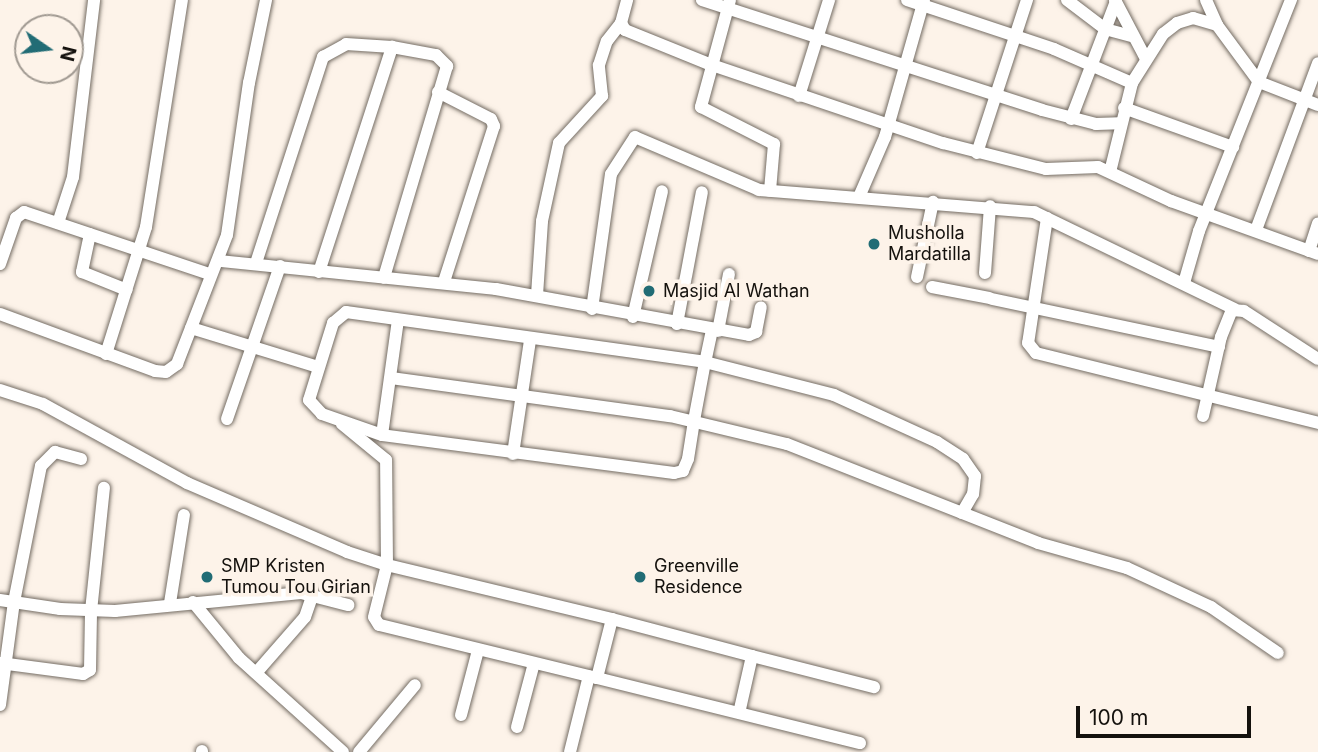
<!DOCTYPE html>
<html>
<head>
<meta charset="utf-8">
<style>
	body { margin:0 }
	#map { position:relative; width:1318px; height:752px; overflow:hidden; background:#fdf3e9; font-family:Inter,sans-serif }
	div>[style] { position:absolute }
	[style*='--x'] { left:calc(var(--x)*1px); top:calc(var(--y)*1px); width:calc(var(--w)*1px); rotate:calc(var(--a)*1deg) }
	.roads { filter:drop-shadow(0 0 2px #746c63) drop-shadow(0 0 2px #746c63) }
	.street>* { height:12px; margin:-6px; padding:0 6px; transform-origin:6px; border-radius:6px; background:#fff }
	.dots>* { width:19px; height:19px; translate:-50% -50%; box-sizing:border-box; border:4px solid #fdf3e9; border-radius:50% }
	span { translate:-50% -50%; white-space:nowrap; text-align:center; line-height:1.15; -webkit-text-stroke:7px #fdf3e9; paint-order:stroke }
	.poi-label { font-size:18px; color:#14110d }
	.left { translate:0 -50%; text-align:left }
	.north { position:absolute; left:14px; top:14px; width:70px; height:70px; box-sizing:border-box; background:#fdf3e9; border:2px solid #a09991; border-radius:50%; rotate:104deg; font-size:19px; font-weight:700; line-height:28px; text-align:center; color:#14110d }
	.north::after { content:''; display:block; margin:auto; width:24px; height:32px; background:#216c75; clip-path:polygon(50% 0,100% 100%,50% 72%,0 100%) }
	.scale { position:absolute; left:1076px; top:706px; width:175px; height:32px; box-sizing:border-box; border:4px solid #14110d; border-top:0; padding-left:9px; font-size:21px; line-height:24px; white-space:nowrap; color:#14110d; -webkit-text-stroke:5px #fdf3e9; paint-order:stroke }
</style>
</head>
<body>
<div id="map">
	<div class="roads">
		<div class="street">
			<div style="--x:702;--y:0;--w:357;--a:17.9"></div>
			<div style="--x:1042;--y:110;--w:56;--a:14.5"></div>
			<div style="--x:1096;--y:124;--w:23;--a:-2"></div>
			<div style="--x:730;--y:0;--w:111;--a:105.2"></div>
			<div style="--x:701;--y:107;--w:82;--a:26.9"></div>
			<div style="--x:774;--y:144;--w:47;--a:94.9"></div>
			<div style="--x:907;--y:0;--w:155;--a:18.4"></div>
			<div style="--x:1054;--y:49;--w:85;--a:23.6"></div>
			<div style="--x:1132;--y:83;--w:58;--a:-57.7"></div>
			<div style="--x:1163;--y:34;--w:18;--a:-38"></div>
			<div style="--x:1177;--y:23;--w:17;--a:-17"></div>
			<div style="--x:1193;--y:18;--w:25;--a:16"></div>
			<div style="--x:1067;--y:0;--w:48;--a:37.3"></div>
			<div style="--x:1105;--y:29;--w:28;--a:15"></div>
			<div style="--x:1115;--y:0;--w:67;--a:62.3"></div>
			<div style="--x:1206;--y:0;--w:27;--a:66"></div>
			<div style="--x:1217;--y:25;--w:71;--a:53.6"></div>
			<div style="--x:1259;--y:82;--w:63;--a:21.3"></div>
			<div style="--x:621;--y:23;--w:8;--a:60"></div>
			<div style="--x:625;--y:30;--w:91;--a:22"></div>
			<div style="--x:709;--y:64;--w:247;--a:18.7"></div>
			<div style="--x:943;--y:143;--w:106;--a:14.2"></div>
			<div style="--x:1046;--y:169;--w:52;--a:-2.2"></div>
			<div style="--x:1098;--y:167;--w:81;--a:25"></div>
			<div style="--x:1171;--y:201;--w:156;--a:19.8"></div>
			<div style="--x:438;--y:92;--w:59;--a:27"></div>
			<div style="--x:491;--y:119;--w:8;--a:67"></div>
			<div style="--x:494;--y:126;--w:164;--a:107.8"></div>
			<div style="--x:799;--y:96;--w:101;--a:-72.6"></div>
			<div style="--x:1124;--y:108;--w:116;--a:19.7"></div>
			<div style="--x:1071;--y:119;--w:126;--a:-69.1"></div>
			<div style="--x:977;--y:153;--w:161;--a:-71.9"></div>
			<div style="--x:1110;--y:172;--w:92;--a:-76.1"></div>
			<div style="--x:859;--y:197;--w:65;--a:-66.6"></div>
			<div style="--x:885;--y:137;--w:142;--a:-74.1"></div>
			<div style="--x:1047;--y:218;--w:126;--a:98.6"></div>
			<div style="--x:1028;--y:343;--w:13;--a:51"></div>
			<div style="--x:1036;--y:353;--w:291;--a:13.9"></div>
			<div style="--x:58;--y:223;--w:48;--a:-71.9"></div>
			<div style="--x:73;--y:177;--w:178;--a:-83.2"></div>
			<div style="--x:1256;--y:230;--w:178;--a:-69.6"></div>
			<div style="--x:90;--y:234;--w:39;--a:102"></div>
			<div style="--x:82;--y:272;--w:48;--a:21.8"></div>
			<div style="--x:1309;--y:251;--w:29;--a:-72"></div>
			<div style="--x:220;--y:261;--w:277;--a:5.8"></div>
			<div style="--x:496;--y:289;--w:257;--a:10.3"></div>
			<div style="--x:749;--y:335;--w:8;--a:-23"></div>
			<div style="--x:756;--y:332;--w:25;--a:-79"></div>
			<div style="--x:256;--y:263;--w:217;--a:-72"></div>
			<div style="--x:323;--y:57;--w:26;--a:-29"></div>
			<div style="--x:346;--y:44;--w:46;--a:3.7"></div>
			<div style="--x:0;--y:264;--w:49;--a:-70.8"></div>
			<div style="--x:16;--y:218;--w:10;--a:-37"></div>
			<div style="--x:24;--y:212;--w:195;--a:18.5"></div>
			<div style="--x:319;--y:272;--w:237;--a:-72"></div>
			<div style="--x:392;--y:47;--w:45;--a:10.3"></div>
			<div style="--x:436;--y:55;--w:16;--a:45"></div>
			<div style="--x:447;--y:66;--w:221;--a:106.6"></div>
			<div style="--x:985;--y:273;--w:67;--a:-85.7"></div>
			<div style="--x:917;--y:277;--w:77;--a:-78"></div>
			<div style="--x:1184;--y:283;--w:54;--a:-73.9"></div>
			<div style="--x:1199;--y:231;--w:249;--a:-68.3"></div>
			<div style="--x:932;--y:287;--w:58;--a:10.9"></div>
			<div style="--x:537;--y:295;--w:74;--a:-86.1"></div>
			<div style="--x:542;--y:221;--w:80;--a:-77.7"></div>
			<div style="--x:559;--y:143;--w:64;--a:-47.5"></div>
			<div style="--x:602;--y:96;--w:31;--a:-96"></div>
			<div style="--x:599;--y:65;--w:25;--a:-72"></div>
			<div style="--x:607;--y:41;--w:23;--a:-52"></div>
			<div style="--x:621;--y:23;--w:24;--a:-75"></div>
			<div style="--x:992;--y:299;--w:232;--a:11.9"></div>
			<div style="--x:592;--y:309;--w:136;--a:-82"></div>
			<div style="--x:611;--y:174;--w:44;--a:-57"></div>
			<div style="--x:635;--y:137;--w:135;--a:23.1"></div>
			<div style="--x:759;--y:190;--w:276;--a:4.6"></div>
			<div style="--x:1034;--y:212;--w:223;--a:25.8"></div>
			<div style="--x:0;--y:314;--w:165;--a:20.2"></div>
			<div style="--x:155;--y:371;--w:11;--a:5"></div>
			<div style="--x:166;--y:372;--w:14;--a:-36"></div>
			<div style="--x:177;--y:364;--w:138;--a:-68.8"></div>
			<div style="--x:227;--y:235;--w:154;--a:-81.8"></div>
			<div style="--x:249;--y:83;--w:85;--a:-78.4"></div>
			<div style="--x:633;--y:317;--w:129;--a:-77"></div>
			<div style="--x:677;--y:324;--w:134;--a:-79.3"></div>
			<div style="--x:191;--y:328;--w:133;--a:17.1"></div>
			<div style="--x:712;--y:330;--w:33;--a:102"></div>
			<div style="--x:705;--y:362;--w:60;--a:100.6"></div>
			<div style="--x:694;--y:421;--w:38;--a:99"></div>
			<div style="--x:688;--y:459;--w:13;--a:113"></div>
			<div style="--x:683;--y:471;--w:9;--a:167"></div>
			<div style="--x:674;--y:473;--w:294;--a:-172.6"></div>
			<div style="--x:382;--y:435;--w:64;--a:-160.7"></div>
			<div style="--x:322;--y:414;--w:19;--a:-133"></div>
			<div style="--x:309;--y:400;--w:81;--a:-72.7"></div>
			<div style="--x:333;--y:323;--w:17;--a:-40"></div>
			<div style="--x:346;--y:312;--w:362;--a:7.9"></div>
			<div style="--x:705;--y:362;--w:133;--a:14.3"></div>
			<div style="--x:834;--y:395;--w:113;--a:24.5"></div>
			<div style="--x:937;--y:442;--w:31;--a:33"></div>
			<div style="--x:963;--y:459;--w:21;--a:55"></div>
			<div style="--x:975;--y:476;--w:18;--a:96"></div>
			<div style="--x:973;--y:494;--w:22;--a:120"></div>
			<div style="--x:718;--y:331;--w:58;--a:-79.1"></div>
			<div style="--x:106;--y:354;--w:133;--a:-72.5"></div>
			<div style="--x:146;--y:227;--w:230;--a:-81"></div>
			<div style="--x:391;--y:378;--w:282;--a:7.8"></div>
			<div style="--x:670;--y:416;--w:120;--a:13.5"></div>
			<div style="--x:787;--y:444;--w:270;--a:21.5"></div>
			<div style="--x:1038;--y:543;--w:92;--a:15.7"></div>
			<div style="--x:1127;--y:568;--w:93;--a:24.9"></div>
			<div style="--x:1211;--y:607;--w:81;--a:34.5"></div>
			<div style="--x:0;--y:390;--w:45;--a:18"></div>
			<div style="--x:43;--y:404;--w:164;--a:28.7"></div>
			<div style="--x:187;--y:483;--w:174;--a:23.3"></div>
			<div style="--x:347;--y:552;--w:42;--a:18"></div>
			<div style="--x:387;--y:565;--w:231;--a:13.5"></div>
			<div style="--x:612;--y:619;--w:61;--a:104.3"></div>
			<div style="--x:597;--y:678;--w:224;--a:-166.3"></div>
			<div style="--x:379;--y:625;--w:9;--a:-122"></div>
			<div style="--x:374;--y:617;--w:54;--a:-76"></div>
			<div style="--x:387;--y:565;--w:105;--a:-90.5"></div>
			<div style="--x:386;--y:460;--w:57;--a:-140.7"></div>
			<div style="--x:1203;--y:416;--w:81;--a:-77.2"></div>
			<div style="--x:1221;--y:337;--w:29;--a:-68"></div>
			<div style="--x:1232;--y:310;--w:12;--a:5"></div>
			<div style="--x:1244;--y:311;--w:88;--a:33"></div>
			<div style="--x:227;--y:419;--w:162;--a:-70.9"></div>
			<div style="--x:382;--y:435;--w:116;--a:-82.1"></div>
			<div style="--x:513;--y:454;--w:115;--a:-81.5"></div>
			<div style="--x:0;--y:600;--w:61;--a:8.5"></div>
			<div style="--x:60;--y:609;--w:55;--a:2.1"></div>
			<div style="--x:115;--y:611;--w:187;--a:-5.5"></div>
			<div style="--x:301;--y:593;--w:49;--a:14.3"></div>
			<div style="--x:193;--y:602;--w:72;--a:50.6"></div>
			<div style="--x:239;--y:658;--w:140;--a:42.1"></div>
			<div style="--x:170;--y:603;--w:89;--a:-81"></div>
			<div style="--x:612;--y:619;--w:145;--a:14.8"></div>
			<div style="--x:752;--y:656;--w:58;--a:102.8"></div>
			<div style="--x:752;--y:656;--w:126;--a:14.3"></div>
			<div style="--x:0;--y:663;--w:84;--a:7.5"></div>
			<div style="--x:83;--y:674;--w:8;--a:-30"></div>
			<div style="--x:90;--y:670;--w:59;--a:-89"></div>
			<div style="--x:91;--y:611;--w:124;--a:-84"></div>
			<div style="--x:256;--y:673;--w:74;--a:-48.8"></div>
			<div style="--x:305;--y:617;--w:24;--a:-71"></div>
			<div style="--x:597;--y:678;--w:271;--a:13.9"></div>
			<div style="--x:0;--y:705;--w:104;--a:-82.3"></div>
			<div style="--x:14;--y:602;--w:139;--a:-78.8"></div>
			<div style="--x:41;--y:466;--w:20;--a:-45"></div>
			<div style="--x:55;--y:452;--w:27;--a:15"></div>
			<div style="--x:461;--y:715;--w:67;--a:-75.3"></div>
			<div style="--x:517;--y:727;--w:66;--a:-75.1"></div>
			<div style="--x:202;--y:752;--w:1;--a:-90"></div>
			<div style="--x:359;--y:752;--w:87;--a:-50.1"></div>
			<div style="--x:570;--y:752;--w:78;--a:-76"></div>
		</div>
	</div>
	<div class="dots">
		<div style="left:874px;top:244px;background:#216c75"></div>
		<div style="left:649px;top:291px;background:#216c75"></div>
		<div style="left:207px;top:577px;background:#216c75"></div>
		<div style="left:640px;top:577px;background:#216c75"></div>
	</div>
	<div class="poi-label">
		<span class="left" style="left:888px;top:244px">Musholla<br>Mardatilla</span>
		<span class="left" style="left:663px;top:291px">Masjid Al Wathan</span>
		<span class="left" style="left:221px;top:577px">SMP Kristen<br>Tumou Tou Girian</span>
		<span class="left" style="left:654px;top:577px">Greenville<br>Residence</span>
	</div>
	<div class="north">N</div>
	<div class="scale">100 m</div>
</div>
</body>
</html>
